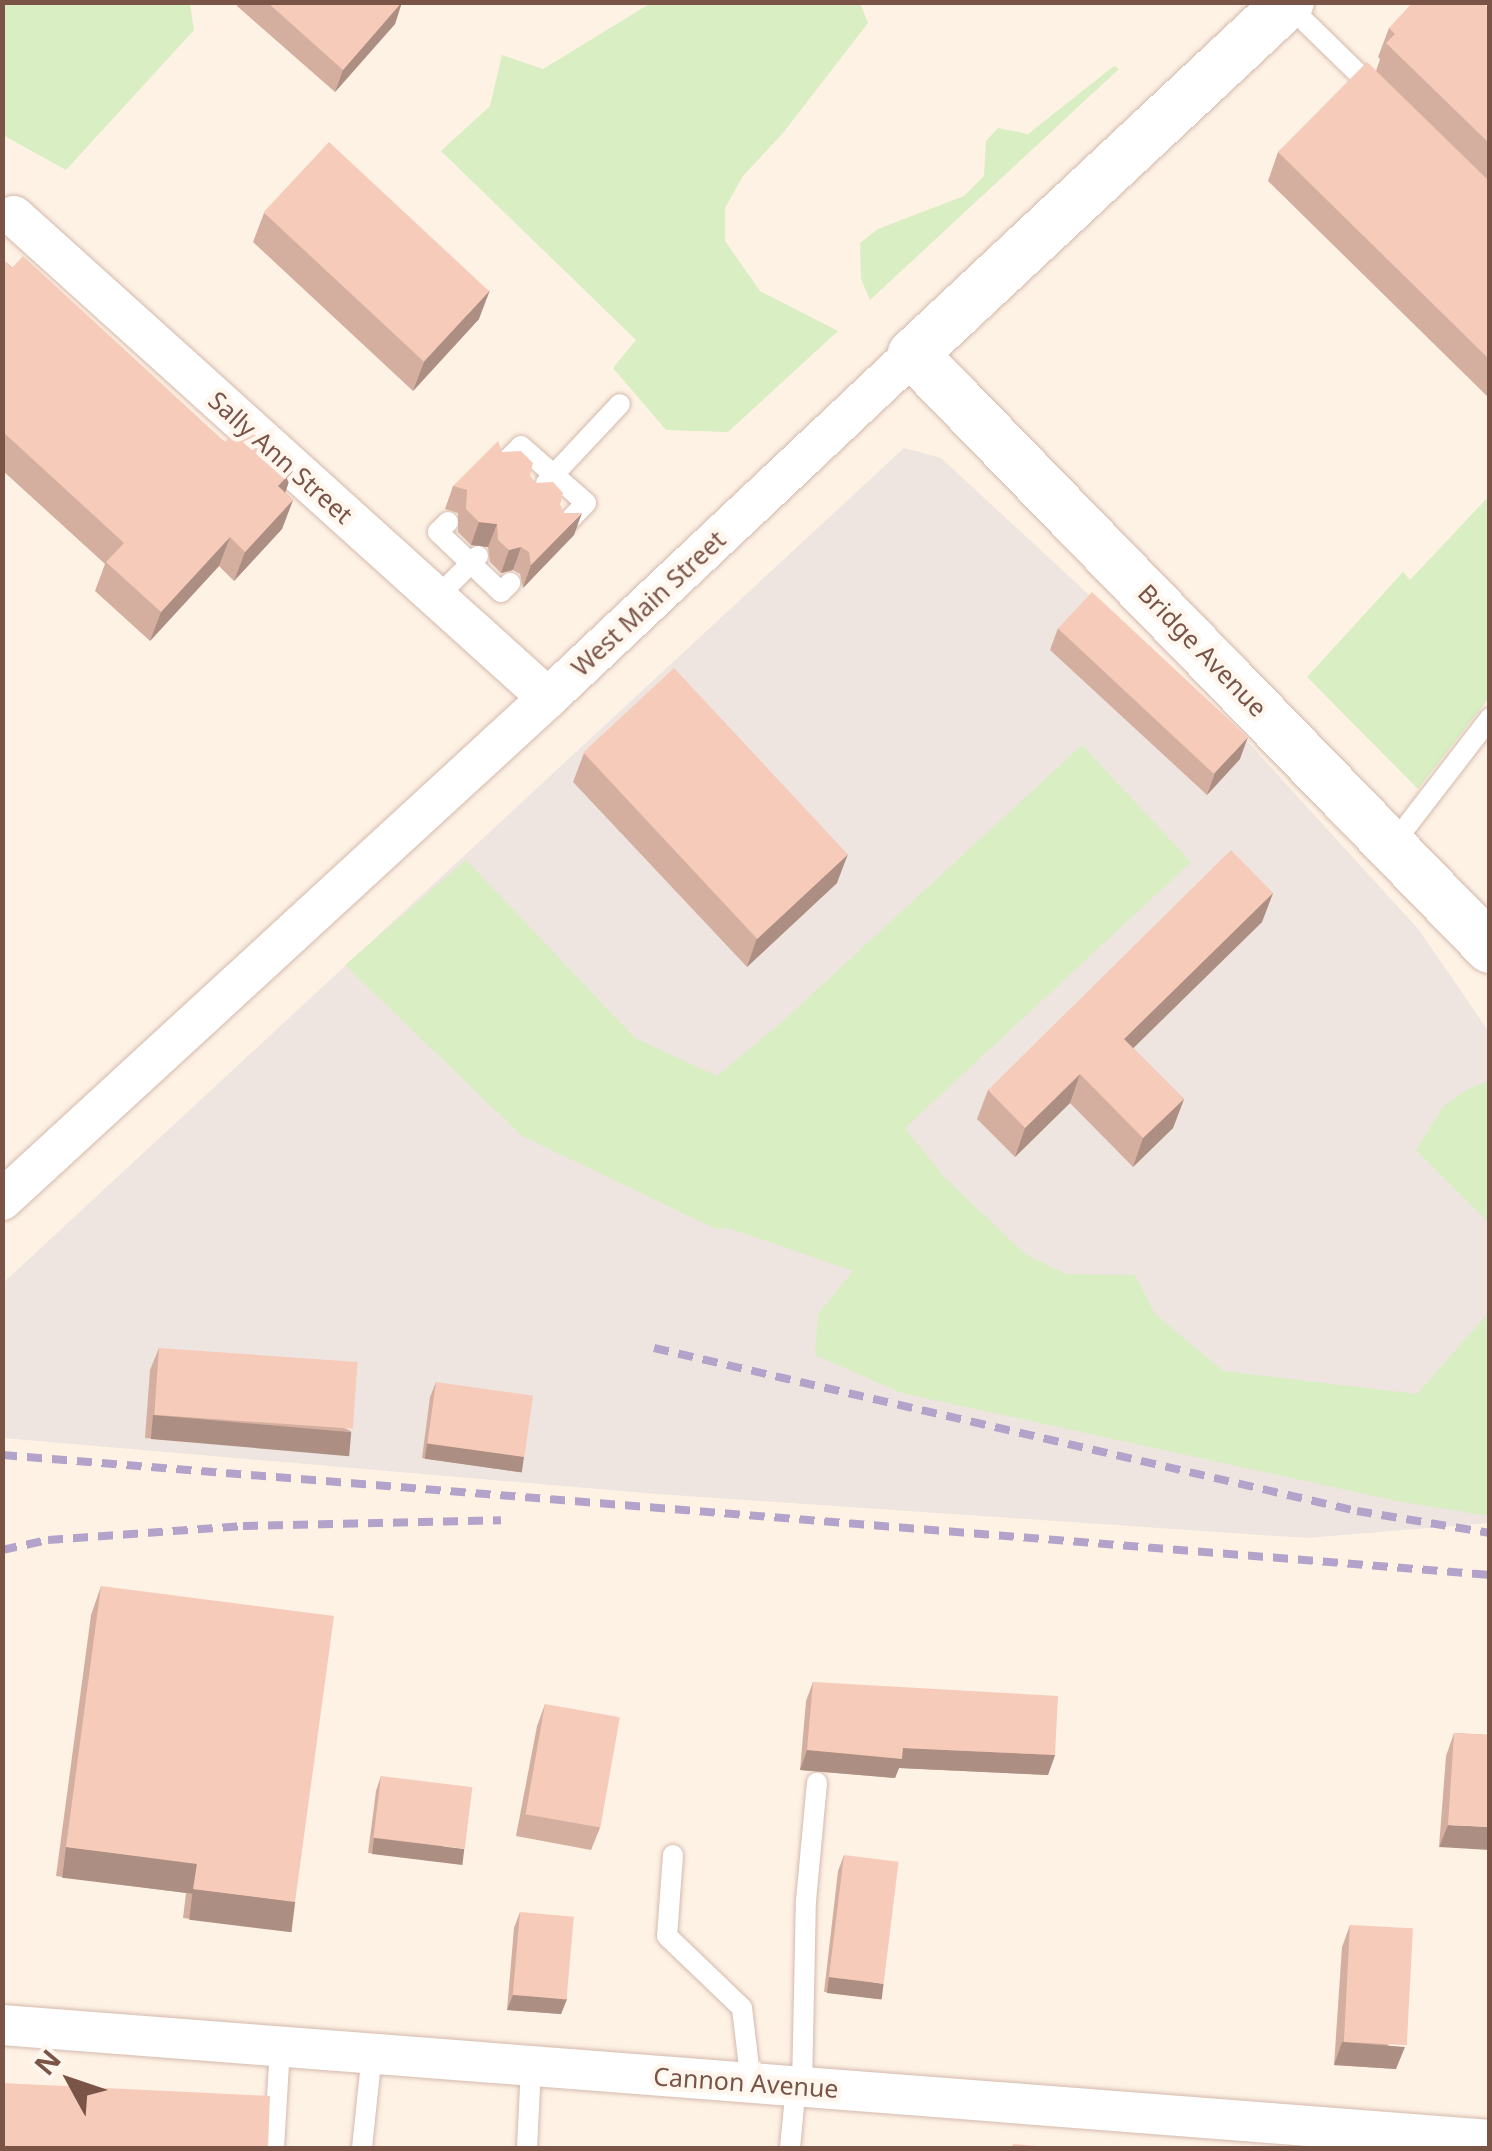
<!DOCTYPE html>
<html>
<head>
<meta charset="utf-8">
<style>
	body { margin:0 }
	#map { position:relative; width:1492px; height:2151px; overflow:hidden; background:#fef2e5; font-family:"Noto Sans",sans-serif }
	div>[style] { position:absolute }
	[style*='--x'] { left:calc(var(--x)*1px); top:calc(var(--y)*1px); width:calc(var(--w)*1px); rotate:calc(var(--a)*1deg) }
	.industrial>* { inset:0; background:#eee5e0 }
	.green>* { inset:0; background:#d9eec2 }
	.roads { filter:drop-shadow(0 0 2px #d4baad) drop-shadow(0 0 2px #d4baad) }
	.service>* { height:20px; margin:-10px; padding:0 10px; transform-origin:10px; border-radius:10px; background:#fff }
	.minor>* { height:40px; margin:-20px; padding:0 20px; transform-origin:20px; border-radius:20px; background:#fff }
	.tertiary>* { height:50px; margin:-25px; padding:0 25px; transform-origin:25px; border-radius:25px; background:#fff }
	.rail>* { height:8px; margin-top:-4px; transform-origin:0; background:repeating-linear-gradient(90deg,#b3a2ca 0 15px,transparent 0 25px) }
	.wall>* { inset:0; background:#d4afa0 }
	.shaded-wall>* { inset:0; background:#ac8e82; transform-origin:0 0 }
	.building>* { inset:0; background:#f6cbba; transform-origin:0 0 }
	span { translate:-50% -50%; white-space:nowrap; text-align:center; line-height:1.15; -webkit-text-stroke:9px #fff6ee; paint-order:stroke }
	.street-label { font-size:25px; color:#7a5447 }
	.frame { position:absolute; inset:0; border:5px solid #7a5447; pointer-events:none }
	.north { position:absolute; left:20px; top:2031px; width:100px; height:100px; -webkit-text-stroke:8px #fff6ee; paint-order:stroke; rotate:310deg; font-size:28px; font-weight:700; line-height:40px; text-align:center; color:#7a5447 }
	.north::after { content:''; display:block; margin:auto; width:35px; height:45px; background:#7a5447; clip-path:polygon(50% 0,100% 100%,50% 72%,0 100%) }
</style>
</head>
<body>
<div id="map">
	<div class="industrial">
		<div style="clip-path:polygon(904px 448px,941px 458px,1247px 741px,1419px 930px,1489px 1032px,1489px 1523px,1307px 1538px,657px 1494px,3px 1438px,3px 1283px)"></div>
	</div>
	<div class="green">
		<div style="clip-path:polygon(2px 3px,190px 3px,194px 30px,66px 170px,3px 135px)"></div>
		<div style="clip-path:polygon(651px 3px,860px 3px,868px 23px,783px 133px,743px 176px,725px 208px,725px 241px,760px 291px,838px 331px,728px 432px,666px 430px,613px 368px,636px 340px,441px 151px,490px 106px,502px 55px,543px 69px)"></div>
		<div style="clip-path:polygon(1114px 66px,1119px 69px,870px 300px,861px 279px,860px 243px,878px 229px,964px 196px,984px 176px,986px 141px,998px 128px,1028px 134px)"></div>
		<div style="clip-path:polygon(1489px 496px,1489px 698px,1418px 789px,1307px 677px,1403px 572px,1410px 580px)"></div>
		<div style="clip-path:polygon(1082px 745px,1191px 862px,905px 1128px,944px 1177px,1025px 1254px,1066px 1274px,1135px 1275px,1155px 1314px,1223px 1371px,1417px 1394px,1489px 1312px,1489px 1516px,1397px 1501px,902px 1393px,815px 1355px,818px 1314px,853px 1271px,729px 1228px,716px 1229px,522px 1136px,345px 965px,466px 860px,635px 1038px,717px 1076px,783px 1021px)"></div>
		<div style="clip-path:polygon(1489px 1081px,1490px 1081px,1489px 1223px,1416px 1150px,1443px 1107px,1468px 1089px)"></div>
	</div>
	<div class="roads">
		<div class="service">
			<div style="--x:1287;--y:4;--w:123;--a:44.3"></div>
			<div style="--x:503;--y:464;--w:25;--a:-45"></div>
			<div style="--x:521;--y:446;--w:86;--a:41.2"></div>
			<div style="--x:586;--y:503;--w:30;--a:134"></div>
			<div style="--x:546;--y:483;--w:108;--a:-46.9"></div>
			<div style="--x:448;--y:522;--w:14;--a:135"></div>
			<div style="--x:438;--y:532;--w:87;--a:43.6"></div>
			<div style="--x:501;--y:592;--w:13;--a:-45"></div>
			<div style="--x:437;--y:597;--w:58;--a:-45"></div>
			<div style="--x:1393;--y:844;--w:159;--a:-52.4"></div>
			<div style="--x:673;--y:1855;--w:81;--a:94.2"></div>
			<div style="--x:667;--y:1936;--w:104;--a:43.8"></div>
			<div style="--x:742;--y:2008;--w:76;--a:83.2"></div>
			<div style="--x:802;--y:2087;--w:186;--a:-88.8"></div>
			<div style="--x:806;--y:1901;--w:119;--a:-84.7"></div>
			<div style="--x:274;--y:2148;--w:101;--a:-86.6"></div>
			<div style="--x:362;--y:2148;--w:96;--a:-84"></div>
			<div style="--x:527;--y:2148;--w:82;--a:-87.2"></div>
			<div style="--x:790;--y:2148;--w:62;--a:-84.5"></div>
		</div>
		<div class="minor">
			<div style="--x:14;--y:216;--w:719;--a:42.07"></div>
			<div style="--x:2;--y:1200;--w:742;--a:-42.6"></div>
			<div style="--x:548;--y:698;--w:502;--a:-43.3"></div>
			<div style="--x:2;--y:2025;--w:1492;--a:4.42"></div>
		</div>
		<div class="tertiary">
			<div style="--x:1289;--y:2;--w:515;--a:136.89"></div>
			<div style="--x:913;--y:354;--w:828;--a:45.83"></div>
		</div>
	</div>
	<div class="rail">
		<div style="--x:654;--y:1348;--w:722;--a:13.05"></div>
		<div style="--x:1357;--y:1511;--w:135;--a:9.4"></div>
		<div style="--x:2;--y:1455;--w:1493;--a:4.61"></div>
		<div style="--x:2;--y:1550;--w:47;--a:-12.3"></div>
		<div style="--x:48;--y:1540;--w:196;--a:-4.1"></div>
		<div style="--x:243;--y:1526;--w:258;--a:-1.3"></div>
	</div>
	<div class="wall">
		<div style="clip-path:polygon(239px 2px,402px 2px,395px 24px,335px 92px,237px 6px)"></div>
		<div style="clip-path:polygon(1490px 10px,1490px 399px,1268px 181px,1278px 152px,1376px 71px,1380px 59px,1378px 57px,1389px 28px)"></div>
		<div style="clip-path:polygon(264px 213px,479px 319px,413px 391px,253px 242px)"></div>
		<div style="clip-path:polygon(2px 259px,225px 442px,293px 470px,285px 492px,293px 500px,282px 529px,234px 581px,219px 566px,150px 641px,95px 591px,105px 564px,2px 470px)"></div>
		<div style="clip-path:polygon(502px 452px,530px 476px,535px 483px,560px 505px,574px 535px,523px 588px,520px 574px,513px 570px,501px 573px,490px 562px,488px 547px,471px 545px,458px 532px,458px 513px,445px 509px,453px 486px)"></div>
		<div style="clip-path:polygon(1058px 628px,1240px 759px,1207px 795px,1050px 650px)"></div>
		<div style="clip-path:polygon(584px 753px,837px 883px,747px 967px,573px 782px)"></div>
		<div style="clip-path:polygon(1273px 893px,1262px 922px,1133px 1048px,1184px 1099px,1173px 1128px,1133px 1167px,1070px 1103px,1015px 1157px,977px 1119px,988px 1090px)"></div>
		<div style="clip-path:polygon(159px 1348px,351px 1431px,343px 1454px,145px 1438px,150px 1370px)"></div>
		<div style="clip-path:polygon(436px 1382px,524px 1456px,519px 1472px,422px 1458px,430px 1397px)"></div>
		<div style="clip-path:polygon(101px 1586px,285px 1931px,183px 1918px,186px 1893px,56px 1876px,91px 1615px)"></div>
		<div style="clip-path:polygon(813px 1682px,1055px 1755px,1048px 1775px,899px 1768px,895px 1778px,800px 1770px,806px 1701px)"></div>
		<div style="clip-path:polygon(545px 1704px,600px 1828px,591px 1850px,516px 1836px,537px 1726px)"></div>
		<div style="clip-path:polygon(1454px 1733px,1490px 1735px,1439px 1847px,1446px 1756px)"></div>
		<div style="clip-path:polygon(381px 1776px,459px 1864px,368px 1853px,376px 1791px)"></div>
		<div style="clip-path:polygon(844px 1855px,878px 1999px,824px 1992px,838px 1871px)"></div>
		<div style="clip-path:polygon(520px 1912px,567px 1999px,561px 2014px,507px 2010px,514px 1928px)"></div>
		<div style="clip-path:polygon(1350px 1925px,1396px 2069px,1334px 2065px,1342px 1947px)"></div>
	</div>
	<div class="shaded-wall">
		<div style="clip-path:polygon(402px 2px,395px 24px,335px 92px,343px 70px)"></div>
		<div style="clip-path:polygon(490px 290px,479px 319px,413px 391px,424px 362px)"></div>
		<div style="clip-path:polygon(293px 470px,283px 499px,278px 486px)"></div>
		<div style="clip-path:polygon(293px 500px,282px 529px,234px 581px,245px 552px)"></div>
		<div style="clip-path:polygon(582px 513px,574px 535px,523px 588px,531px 565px)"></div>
		<div style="clip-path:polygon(479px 522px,497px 524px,488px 547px,471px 545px)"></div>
		<div style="clip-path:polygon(230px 537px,219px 566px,150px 641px,161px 612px)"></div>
		<div style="clip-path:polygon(521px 547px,513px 570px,501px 573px,509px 550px)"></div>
		<div style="clip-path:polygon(1248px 737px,1240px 759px,1207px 795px,1215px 773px)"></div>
		<div style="clip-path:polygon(848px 854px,837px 883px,747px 967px,757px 938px)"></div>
		<div style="clip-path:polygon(1273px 893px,1262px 922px,1113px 1068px,1124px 1039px)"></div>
		<div style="clip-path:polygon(1080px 1074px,1070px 1103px,1015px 1157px,1025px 1128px)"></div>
		<div style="clip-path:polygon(1184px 1099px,1173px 1128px,1133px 1167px,1143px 1138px)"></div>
		<div style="left:153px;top:1415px;width:199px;height:24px;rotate:5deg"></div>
		<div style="left:427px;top:1443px;width:98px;height:16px;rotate:8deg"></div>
		<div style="clip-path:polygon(903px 1748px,1055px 1755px,1048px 1775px,899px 1768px,895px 1778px,800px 1770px,807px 1750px)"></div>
		<div style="clip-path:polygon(1448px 1825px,1490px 1827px,1490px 1850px,1439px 1847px)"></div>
		<div style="left:374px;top:1838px;width:91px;height:16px;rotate:7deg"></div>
		<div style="left:66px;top:1847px;width:132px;height:31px;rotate:7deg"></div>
		<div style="left:193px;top:1889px;width:103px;height:31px;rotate:7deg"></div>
		<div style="left:829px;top:1977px;width:55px;height:16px;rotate:7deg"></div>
		<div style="clip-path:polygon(513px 1995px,567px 1999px,561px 2014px,507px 2010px)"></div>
		<div style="clip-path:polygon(1342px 2042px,1405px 2047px,1396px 2069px,1334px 2065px)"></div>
	</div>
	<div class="building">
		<div style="clip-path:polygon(267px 2px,402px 2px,343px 70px)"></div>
		<div style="clip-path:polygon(1413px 2px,1482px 2px,1490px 10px,1490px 144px,1386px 43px,1395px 34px,1389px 28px)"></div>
		<div style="clip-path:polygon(1367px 62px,1490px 182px,1490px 360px,1278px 152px)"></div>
		<div style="left:329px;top:142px;width:219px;height:96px;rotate:43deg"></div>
		<div style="clip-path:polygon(23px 256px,225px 442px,242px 423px,293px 470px,278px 486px,293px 500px,245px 552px,230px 537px,161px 612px,106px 562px,124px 543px,2px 431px,2px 259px,12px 268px)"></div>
		<div style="clip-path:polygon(498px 441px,502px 452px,521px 451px,533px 463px,530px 476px,535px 483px,553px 482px,563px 493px,560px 505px,564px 513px,582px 513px,531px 565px,529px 552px,521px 547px,509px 550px,498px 540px,497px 524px,479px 522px,466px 509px,467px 490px,453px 486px)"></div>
		<div style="left:1092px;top:592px;width:213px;height:50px;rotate:43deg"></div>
		<div style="left:674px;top:668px;width:255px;height:124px;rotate:47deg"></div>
		<div style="clip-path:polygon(1231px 850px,1273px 893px,1124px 1039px,1184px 1099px,1143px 1138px,1080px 1074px,1025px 1128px,988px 1090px)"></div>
		<div style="left:159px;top:1348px;width:199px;height:67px;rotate:4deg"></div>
		<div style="left:436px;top:1382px;width:98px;height:62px;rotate:8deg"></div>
		<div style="clip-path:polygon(101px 1586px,334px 1616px,295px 1902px,193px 1889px,197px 1864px,66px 1847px)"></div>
		<div style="clip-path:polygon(813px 1682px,1058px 1696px,1055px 1755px,903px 1748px,902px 1759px,807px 1750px)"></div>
		<div style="left:545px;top:1704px;width:76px;height:112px;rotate:10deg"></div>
		<div style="clip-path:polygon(1454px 1733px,1490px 1735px,1490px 1827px,1448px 1825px)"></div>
		<div style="left:381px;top:1776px;width:92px;height:62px;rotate:7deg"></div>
		<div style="left:844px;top:1855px;width:55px;height:123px;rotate:7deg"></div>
		<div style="left:520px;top:1912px;width:54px;height:83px;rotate:5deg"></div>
		<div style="left:1350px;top:1925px;width:63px;height:117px;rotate:3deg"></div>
		<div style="clip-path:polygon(2px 2083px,270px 2096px,268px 2148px,2px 2148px)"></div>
		<div style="clip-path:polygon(1013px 2144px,1060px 2148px,1012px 2148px)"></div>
	</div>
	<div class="street-label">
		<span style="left:281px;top:457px;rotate:42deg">Sally Ann Street</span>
		<span style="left:648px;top:603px;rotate:-43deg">West Main Street</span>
		<span style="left:1203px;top:650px;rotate:46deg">Bridge Avenue</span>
		<span style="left:746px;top:2082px;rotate:4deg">Cannon Avenue</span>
	</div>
	<div class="frame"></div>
	<div class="north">N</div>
</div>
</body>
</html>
